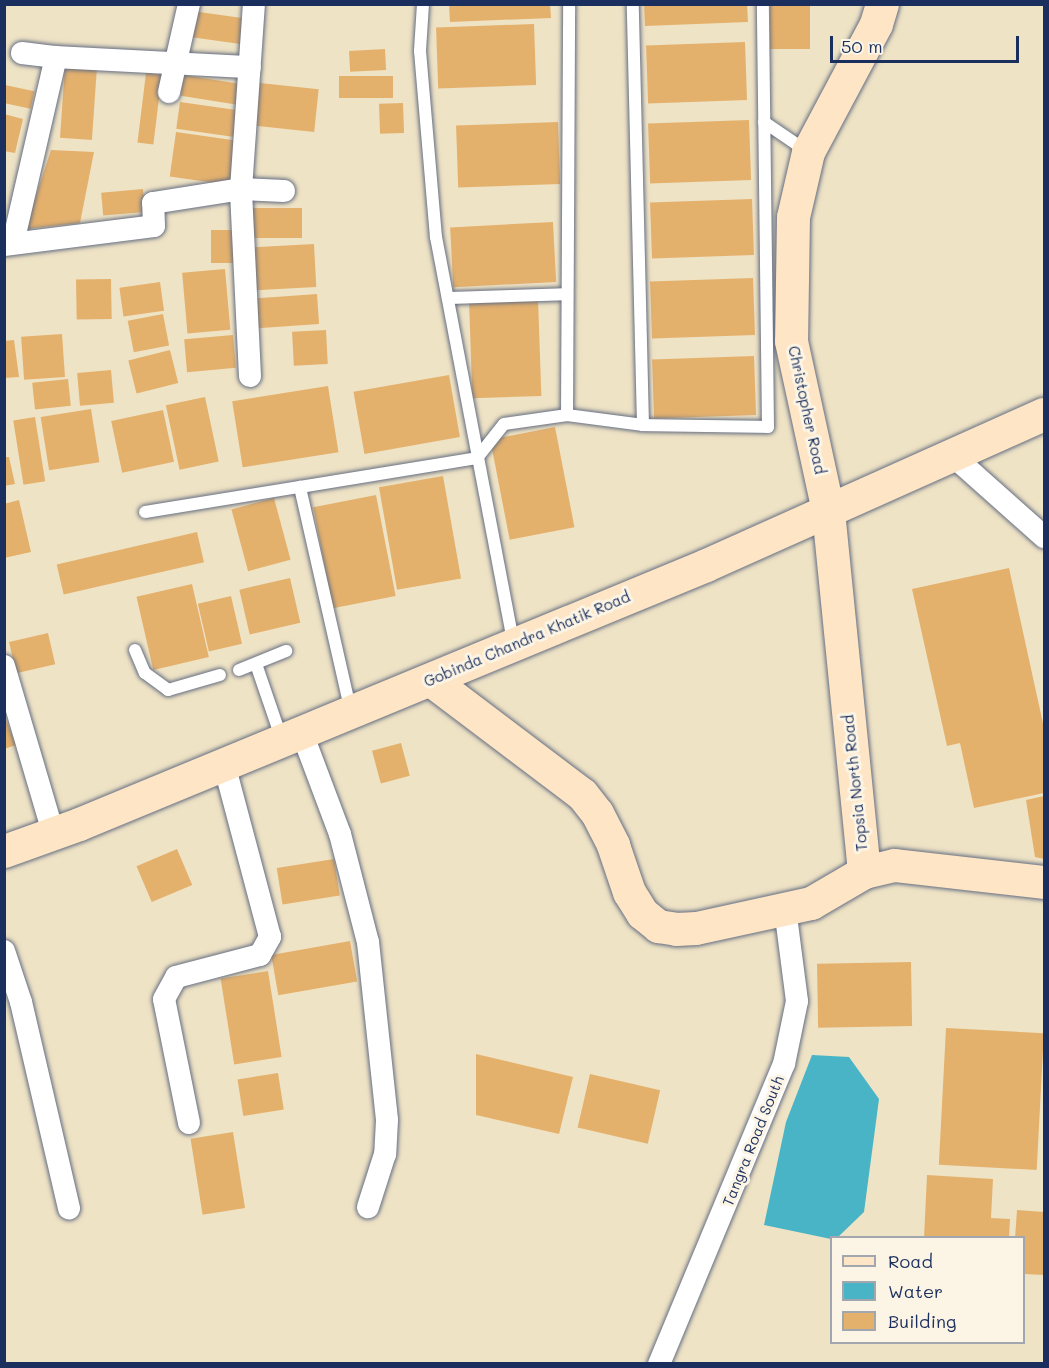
<!DOCTYPE html>
<html>
<head>
<meta charset="utf-8">
<style>
	body { margin:0 }
	#map { position:relative; width:1049px; height:1368px; overflow:hidden; background:#efe3c5; font-family:Mali,sans-serif }
	div>[style] { position:absolute }
	[style*='--x'] { left:calc(var(--x)*1px); top:calc(var(--y)*1px); width:calc(var(--w)*1px); rotate:calc(var(--a)*1deg) }
	.water>* { inset:0; background:#48b4c5 }
	.building>* { inset:0; background:#e4b16d; transform-origin:0 0 }
	.roads { filter:drop-shadow(0 0 2px #656e82) drop-shadow(0 0 2px #656e82) }
	.lane>* { height:12px; margin:-6px; padding:0 6px; transform-origin:6px; border-radius:6px; background:#fff }
	.street>* { height:22px; margin:-11px; padding:0 11px; transform-origin:11px; border-radius:11px; background:#fff }
	.secondary>* { height:33px; margin:-16.5px; padding:0 16.5px; transform-origin:16.5px; border-radius:16.5px; background:#fde5c5 }
	span { translate:-50% -50%; white-space:nowrap; text-align:center; line-height:1.15; -webkit-text-stroke:6px #fcf5e5; paint-order:stroke }
	.street-label { font-size:15px; color:#1b2f5e }
	.frame { position:absolute; inset:0; border:6px solid #1b2f5e; pointer-events:none }
	.legend { position:absolute; left:830px; top:1236px; width:195px; height:108px; box-sizing:border-box; background:#fcf5e5; border:2px solid #a2a6af; margin:0; padding:8px 10px; list-style:none; font-size:18px; color:#1b2f5e }
	.legend li { display:flex; align-items:center; gap:12px; height:30px }
	.legend b { width:30px; border:2px solid #a2a6af }
	.scale { position:absolute; left:830px; top:36px; width:189px; height:27px; box-sizing:border-box; border:3px solid #1b2f5e; border-top:0; padding-left:8px; font-size:18px; line-height:21px; white-space:nowrap; color:#1b2f5e; -webkit-text-stroke:4px #fcf5e5; paint-order:stroke }
</style>
</head>
<body>
<div id="map">
	<div class="water">
		<div style="clip-path:polygon(812px 1055px,849px 1057px,879px 1099px,864px 1212px,838px 1237px,831px 1239px,764px 1225px,786px 1122px)"></div>
	</div>
	<div class="building">
		<div style="clip-path:polygon(449px 4px,550px 4px,551px 18px,450px 22px)"></div>
		<div style="clip-path:polygon(644px 4px,747px 4px,748px 22px,645px 26px)"></div>
		<div style="left:770px;top:4px;width:40px;height:45px"></div>
		<div style="left:192px;top:11px;width:56px;height:26px;rotate:8deg"></div>
		<div style="left:534px;top:24px;width:61px;height:98px;rotate:88deg"></div>
		<div style="left:745px;top:42px;width:58px;height:99px;rotate:88deg"></div>
		<div style="left:385px;top:49px;width:21px;height:36px;rotate:87deg"></div>
		<div style="left:65px;top:66px;width:32px;height:72px;rotate:4deg"></div>
		<div style="left:146px;top:73px;width:16px;height:70px;rotate:7deg"></div>
		<div style="left:184px;top:75px;width:59px;height:21px;rotate:9deg"></div>
		<div style="left:393px;top:76px;width:22px;height:54px;rotate:90deg"></div>
		<div style="left:260px;top:83px;width:59px;height:43px;rotate:6deg"></div>
		<div style="left:5px;top:85px;width:30px;height:18px;rotate:12deg"></div>
		<div style="left:180px;top:102px;width:64px;height:27px;rotate:8deg"></div>
		<div style="left:403px;top:103px;width:30px;height:24px;rotate:88deg"></div>
		<div style="clip-path:polygon(4px 114px,23px 119px,15px 153px,4px 151px)"></div>
		<div style="left:749px;top:120px;width:60px;height:101px;rotate:88deg"></div>
		<div style="left:558px;top:122px;width:62px;height:102px;rotate:88deg"></div>
		<div style="left:176px;top:132px;width:62px;height:45px;rotate:8deg"></div>
		<div style="clip-path:polygon(51px 150px,94px 152px,80px 223px,25px 229px)"></div>
		<div style="left:143px;top:189px;width:23px;height:42px;rotate:85deg"></div>
		<div style="left:752px;top:199px;width:56px;height:102px;rotate:88deg"></div>
		<div style="left:249px;top:208px;width:53px;height:30px"></div>
		<div style="left:553px;top:222px;width:60px;height:103px;rotate:87deg"></div>
		<div style="left:235px;top:230px;width:33px;height:24px;rotate:90deg"></div>
		<div style="left:314px;top:244px;width:43px;height:61px;rotate:87deg"></div>
		<div style="left:225px;top:269px;width:61px;height:43px;rotate:85deg"></div>
		<div style="left:753px;top:278px;width:57px;height:103px;rotate:88deg"></div>
		<div style="left:111px;top:279px;width:40px;height:35px;rotate:89deg"></div>
		<div style="left:160px;top:282px;width:29px;height:41px;rotate:82deg"></div>
		<div style="left:317px;top:294px;width:30px;height:67px;rotate:86deg"></div>
		<div style="left:538px;top:299px;width:97px;height:69px;rotate:88deg"></div>
		<div style="left:163px;top:314px;width:32px;height:36px;rotate:79deg"></div>
		<div style="left:326px;top:330px;width:34px;height:34px;rotate:87deg"></div>
		<div style="left:62px;top:334px;width:43px;height:41px;rotate:86deg"></div>
		<div style="left:233px;top:335px;width:33px;height:49px;rotate:85deg"></div>
		<div style="clip-path:polygon(14px 340px,19px 377px,4px 378px,4px 341px)"></div>
		<div style="left:170px;top:350px;width:34px;height:43px;rotate:76deg"></div>
		<div style="left:754px;top:356px;width:59px;height:102px;rotate:88deg"></div>
		<div style="left:111px;top:370px;width:33px;height:34px;rotate:85deg"></div>
		<div style="left:449px;top:375px;width:63px;height:97px;rotate:80deg"></div>
		<div style="left:68px;top:379px;width:27px;height:36px;rotate:84deg"></div>
		<div style="left:328px;top:386px;width:67px;height:97px;rotate:81deg"></div>
		<div style="left:205px;top:397px;width:66px;height:40px;rotate:78deg"></div>
		<div style="left:91px;top:409px;width:54px;height:51px;rotate:81deg"></div>
		<div style="left:163px;top:410px;width:53px;height:53px;rotate:78deg"></div>
		<div style="left:35px;top:417px;width:65px;height:22px;rotate:81deg"></div>
		<div style="left:555px;top:427px;width:102px;height:66px;rotate:79deg"></div>
		<div style="clip-path:polygon(4px 457px,9px 457px,15px 484px,4px 486px)"></div>
		<div style="left:443px;top:476px;width:104px;height:65px;rotate:80deg"></div>
		<div style="left:376px;top:495px;width:103px;height:64px;rotate:79deg"></div>
		<div style="left:274px;top:498px;width:64px;height:44px;rotate:75deg"></div>
		<div style="clip-path:polygon(19px 500px,31px 552px,4px 558px,4px 504px)"></div>
		<div style="left:197px;top:532px;width:31px;height:144px;rotate:77deg"></div>
		<div style="clip-path:polygon(1009px 568px,1044px 728px,1044px 793px,974px 808px,960px 743px,947px 746px,912px 589px)"></div>
		<div style="left:290px;top:578px;width:46px;height:52px;rotate:77deg"></div>
		<div style="left:192px;top:584px;width:75px;height:57px;rotate:77deg"></div>
		<div style="left:231px;top:596px;width:49px;height:34px;rotate:77deg"></div>
		<div style="left:48px;top:633px;width:32px;height:40px;rotate:77deg"></div>
		<div style="clip-path:polygon(4px 715px,16px 745px,4px 749px)"></div>
		<div style="left:401px;top:743px;width:34px;height:30px;rotate:75deg"></div>
		<div style="clip-path:polygon(1044px 796px,1044px 859px,1035px 857px,1026px 800px)"></div>
		<div style="left:177px;top:849px;width:39px;height:44px;rotate:67deg"></div>
		<div style="left:334px;top:859px;width:37px;height:58px;rotate:81deg"></div>
		<div style="left:350px;top:941px;width:41px;height:80px;rotate:80deg"></div>
		<div style="left:911px;top:962px;width:64px;height:94px;rotate:89deg"></div>
		<div style="left:268px;top:971px;width:87px;height:48px;rotate:81deg"></div>
		<div style="left:946px;top:1028px;width:98px;height:137px;rotate:3deg"></div>
		<div style="clip-path:polygon(476px 1054px,573px 1077px,559px 1134px,476px 1115px)"></div>
		<div style="left:278px;top:1073px;width:37px;height:41px;rotate:81deg"></div>
		<div style="left:590px;top:1074px;width:72px;height:55px;rotate:13deg"></div>
		<div style="left:233px;top:1132px;width:77px;height:43px;rotate:81deg"></div>
		<div style="clip-path:polygon(927px 1175px,993px 1179px,991px 1218px,1010px 1219px,1009px 1238px,924px 1238px)"></div>
		<div style="clip-path:polygon(1017px 1210px,1044px 1212px,1044px 1275px,1024px 1274px,1024px 1238px,1015px 1238px)"></div>
	</div>
	<div class="roads">
		<div class="lane">
			<div style="--x:423;--y:4;--w:47;--a:93.7"></div>
			<div style="--x:420;--y:51;--w:187;--a:85.1"></div>
			<div style="--x:436;--y:237;--w:414;--a:79.2"></div>
			<div style="--x:764;--y:122;--w:53;--a:34.3"></div>
			<div style="--x:448;--y:298;--w:118;--a:-1.9"></div>
			<div style="--x:567;--y:415;--w:411;--a:-89.7"></div>
			<div style="--x:643;--y:425;--w:125;--a:0.9"></div>
			<div style="--x:768;--y:427;--w:423;--a:-90.7"></div>
			<div style="--x:145;--y:512;--w:157;--a:-9.2"></div>
			<div style="--x:135;--y:650;--w:25;--a:67"></div>
			<div style="--x:145;--y:673;--w:29;--a:36"></div>
			<div style="--x:168;--y:690;--w:54;--a:-16.1"></div>
			<div style="--x:256;--y:664;--w:80;--a:71.1"></div>
			<div style="--x:239;--y:670;--w:51;--a:-22"></div>
			<div style="--x:351;--y:712;--w:231;--a:-102.8"></div>
			<div style="--x:300;--y:487;--w:179;--a:-9.3"></div>
			<div style="--x:477;--y:458;--w:43;--a:-51.5"></div>
			<div style="--x:504;--y:424;--w:64;--a:-8.1"></div>
			<div style="--x:567;--y:415;--w:77;--a:7.5"></div>
			<div style="--x:643;--y:425;--w:421;--a:-91.4"></div>
		</div>
		<div class="street">
			<div style="--x:22;--y:53;--w:34;--a:7"></div>
			<div style="--x:169;--y:92;--w:90;--a:-77.2"></div>
			<div style="--x:13;--y:243;--w:191;--a:-77"></div>
			<div style="--x:56;--y:57;--w:194;--a:3"></div>
			<div style="--x:4;--y:245;--w:151;--a:-7.2"></div>
			<div style="--x:154;--y:226;--w:23;--a:-92"></div>
			<div style="--x:153;--y:203;--w:89;--a:-9"></div>
			<div style="--x:241;--y:189;--w:43;--a:2.7"></div>
			<div style="--x:250;--y:376;--w:187;--a:-92.8"></div>
			<div style="--x:241;--y:189;--w:185;--a:-86"></div>
			<div style="--x:951;--y:454;--w:125;--a:41.7"></div>
			<div style="--x:4;--y:666;--w:174;--a:73.6"></div>
			<div style="--x:302;--y:733;--w:108;--a:69.4"></div>
			<div style="--x:340;--y:834;--w:112;--a:75.5"></div>
			<div style="--x:368;--y:942;--w:179;--a:83.9"></div>
			<div style="--x:387;--y:1120;--w:34;--a:93"></div>
			<div style="--x:385;--y:1154;--w:56;--a:107.8"></div>
			<div style="--x:4;--y:951;--w:54;--a:71.6"></div>
			<div style="--x:21;--y:1002;--w:212;--a:76.9"></div>
			<div style="--x:189;--y:1123;--w:126;--a:-101.4"></div>
			<div style="--x:164;--y:999;--w:25;--a:-61"></div>
			<div style="--x:176;--y:977;--w:87;--a:-14.7"></div>
			<div style="--x:260;--y:955;--w:21;--a:-61"></div>
			<div style="--x:270;--y:937;--w:179;--a:-104.9"></div>
			<div style="--x:659;--y:1364;--w:325;--a:-67.4"></div>
			<div style="--x:784;--y:1064;--w:64;--a:-78.3"></div>
			<div style="--x:797;--y:1001;--w:93;--a:-97.4"></div>
		</div>
		<div class="secondary">
			<div style="--x:882;--y:4;--w:21;--a:107"></div>
			<div style="--x:876;--y:24;--w:145;--a:118"></div>
			<div style="--x:808;--y:152;--w:67;--a:103"></div>
			<div style="--x:793;--y:217;--w:124;--a:90.9"></div>
			<div style="--x:791;--y:341;--w:174;--a:77.7"></div>
			<div style="--x:828;--y:511;--w:363;--a:84.3"></div>
			<div style="--x:864;--y:872;--w:31;--a:-13"></div>
			<div style="--x:894;--y:865;--w:151;--a:6.5"></div>
			<div style="--x:431;--y:680;--w:189;--a:37.1"></div>
			<div style="--x:582;--y:794;--w:24;--a:52"></div>
			<div style="--x:597;--y:813;--w:36;--a:63"></div>
			<div style="--x:613;--y:845;--w:50;--a:71.2"></div>
			<div style="--x:629;--y:892;--w:25;--a:58"></div>
			<div style="--x:642;--y:913;--w:21;--a:39"></div>
			<div style="--x:658;--y:926;--w:18;--a:9"></div>
			<div style="--x:676;--y:929;--w:20;--a:-3"></div>
			<div style="--x:696;--y:928;--w:118;--a:-12.3"></div>
			<div style="--x:811;--y:903;--w:61;--a:-30.3"></div>
			<div style="--x:4;--y:851;--w:80;--a:-19.8"></div>
			<div style="--x:79;--y:824;--w:678;--a:-22.44"></div>
			<div style="--x:706;--y:565;--w:370;--a:-24.1"></div>
		</div>
	</div>
	<div class="street-label">
		<span style="left:807px;top:410px;rotate:78deg">Christopher Road</span>
		<span style="left:527px;top:639px;rotate:-23deg">Gobinda Chandra Khatik Road</span>
		<span style="left:855px;top:783px;rotate:-96deg">Topsia North Road</span>
		<span style="left:753px;top:1141px;rotate:-68deg">Tangra Road South</span>
	</div>
	<div class="frame"></div>
	<ul class="legend">
	<li><b style="height:8px;background:#fde5c5"></b>Road</li>
	<li><b style="height:16px;background:#48b4c5"></b>Water</li>
	<li><b style="height:16px;background:#e4b16d"></b>Building</li>
	</ul>
	<div class="scale">50 m</div>
</div>
</body>
</html>
